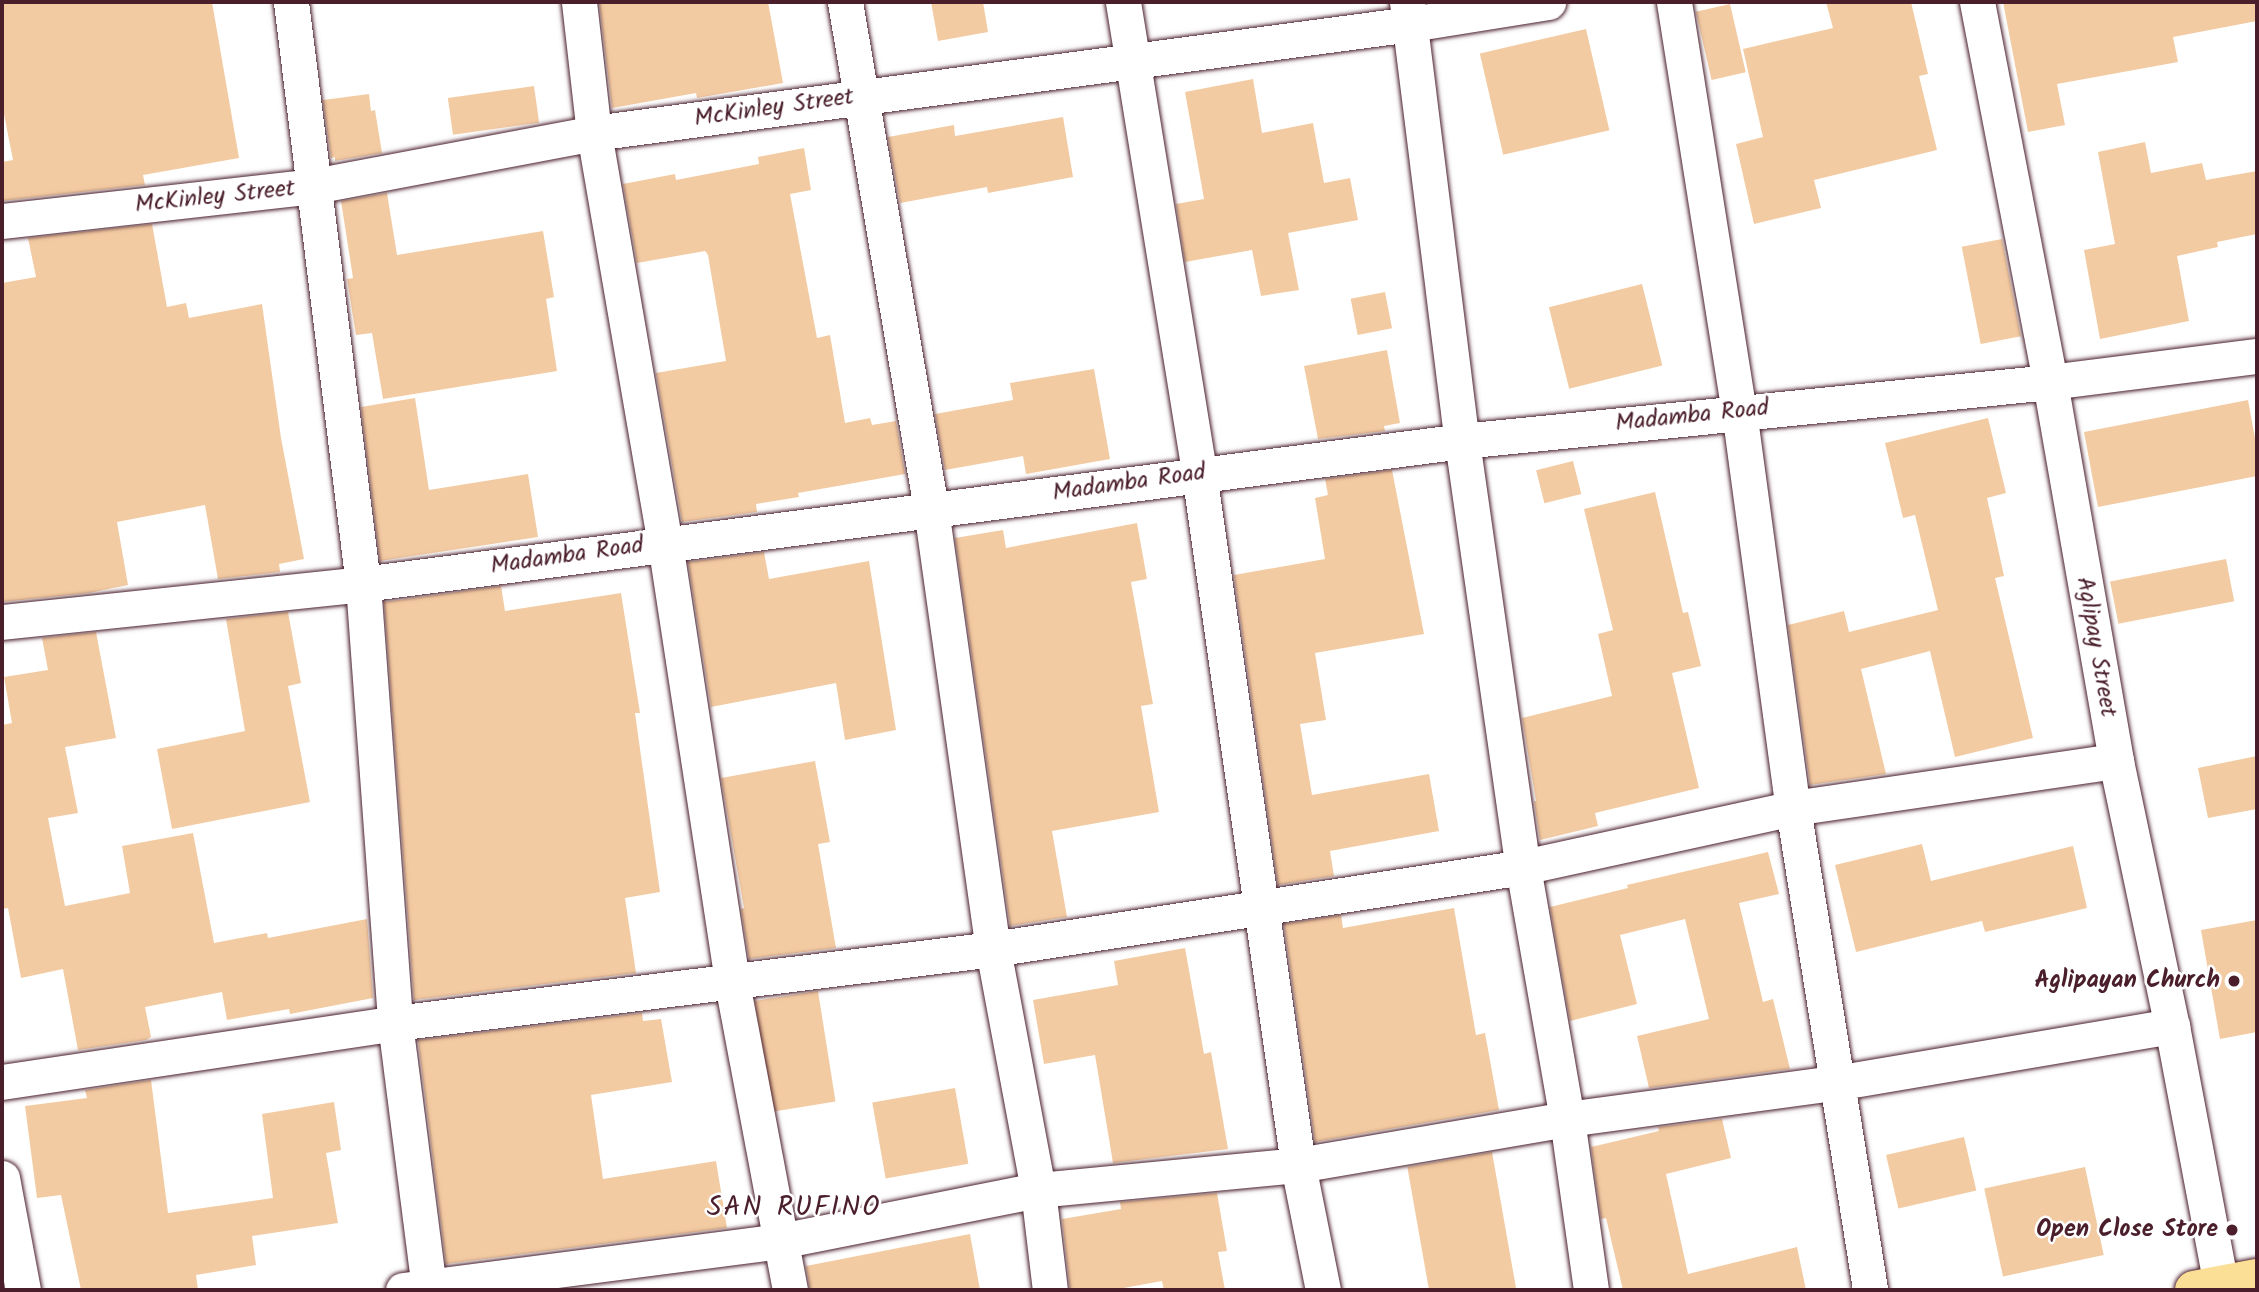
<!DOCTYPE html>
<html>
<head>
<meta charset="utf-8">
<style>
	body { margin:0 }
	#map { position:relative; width:2259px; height:1292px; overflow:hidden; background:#fff; font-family:Kalam,sans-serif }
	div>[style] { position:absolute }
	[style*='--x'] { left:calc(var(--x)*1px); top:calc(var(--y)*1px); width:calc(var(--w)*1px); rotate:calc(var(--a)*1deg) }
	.building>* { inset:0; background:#f3cba2; transform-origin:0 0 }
	.roads { filter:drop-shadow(0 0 2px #4a1f2b) drop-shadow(0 0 2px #4a1f2b) }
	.minor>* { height:35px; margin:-17.5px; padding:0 17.5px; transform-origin:17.5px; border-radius:17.5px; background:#fff }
	.primary>* { height:38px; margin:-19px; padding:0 19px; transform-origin:19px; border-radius:19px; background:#fbdf96 }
	.dots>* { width:19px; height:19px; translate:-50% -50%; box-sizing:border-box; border:4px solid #fff; border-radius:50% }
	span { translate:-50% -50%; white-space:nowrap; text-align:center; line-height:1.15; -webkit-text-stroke:5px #fff; paint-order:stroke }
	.street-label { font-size:24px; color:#4a1f2b }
	.poi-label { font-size:24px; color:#4a1f2b; font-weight:700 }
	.right { translate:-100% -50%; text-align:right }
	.quarter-label { font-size:28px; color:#4a1f2b; letter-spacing:2px }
	.frame { position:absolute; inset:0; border:4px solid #4a1f2b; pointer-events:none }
</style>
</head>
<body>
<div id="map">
	<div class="building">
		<div style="clip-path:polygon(2px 2px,212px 2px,239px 158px,143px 175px,145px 185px,2px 201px,2px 162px,13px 160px,2px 104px)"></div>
		<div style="clip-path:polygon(599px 2px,768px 2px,783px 83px,697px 98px,696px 93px,612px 108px)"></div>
		<div style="clip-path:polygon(931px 2px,983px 2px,988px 32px,938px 41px)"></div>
		<div style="clip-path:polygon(1826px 2px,1911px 2px,1928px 74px,1919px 76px,1937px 150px,1814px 180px,1821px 208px,1754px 224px,1736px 144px,1763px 137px,1743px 49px,1833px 28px)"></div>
		<div style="clip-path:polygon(2003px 2px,2257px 2px,2257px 21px,2173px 37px,2178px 62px,2057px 84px,2065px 125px,2028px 132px)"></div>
		<div style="left:1730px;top:4px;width:70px;height:35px;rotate:77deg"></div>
		<div style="left:1586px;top:29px;width:104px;height:109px;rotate:77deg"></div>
		<div style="clip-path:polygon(1253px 79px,1262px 133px,1313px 123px,1324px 183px,1350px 178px,1358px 220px,1288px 233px,1299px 290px,1261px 296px,1252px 250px,1185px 262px,1176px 204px,1204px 199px,1185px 92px)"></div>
		<div style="left:534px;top:86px;width:37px;height:87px;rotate:82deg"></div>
		<div style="clip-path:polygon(369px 94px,371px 111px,375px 110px,382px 153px,335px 161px,335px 157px,331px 158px,323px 100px)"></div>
		<div style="clip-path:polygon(1063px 117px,1073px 177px,988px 193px,987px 187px,900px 203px,888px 137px,954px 125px,955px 136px)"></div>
		<div style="clip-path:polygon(2145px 142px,2151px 173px,2202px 163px,2206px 180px,2257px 171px,2257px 234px,2217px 242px,2218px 247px,2177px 256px,2189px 321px,2100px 339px,2084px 250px,2115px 244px,2098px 152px)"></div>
		<div style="clip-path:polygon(804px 148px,811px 190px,790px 194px,817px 338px,830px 335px,845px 423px,870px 418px,872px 425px,896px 421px,905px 474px,798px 493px,799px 497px,756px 504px,757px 512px,682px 522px,656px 373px,726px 361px,708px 255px,705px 251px,637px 263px,623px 184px,675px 174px,676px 180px,759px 164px,758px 157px)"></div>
		<div style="clip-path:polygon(387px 193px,397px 255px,543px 231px,554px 297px,546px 299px,557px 371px,383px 399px,372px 333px,356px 335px,347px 279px,353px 278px,341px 201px)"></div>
		<div style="clip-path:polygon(152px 224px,167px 307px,186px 303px,189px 318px,262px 304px,281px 438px,304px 559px,279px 564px,280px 572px,218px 579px,205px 505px,117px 522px,128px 585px,89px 593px,2px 602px,2px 283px,36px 277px,28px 238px)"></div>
		<div style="left:2002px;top:239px;width:99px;height:41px;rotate:79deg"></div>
		<div style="left:1642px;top:284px;width:84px;height:96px;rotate:76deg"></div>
		<div style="left:1385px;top:292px;width:37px;height:35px;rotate:79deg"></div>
		<div style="clip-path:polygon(1387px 350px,1400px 423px,1384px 426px,1385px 431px,1318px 439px,1304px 366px)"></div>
		<div style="clip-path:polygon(1094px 369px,1110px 459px,1026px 474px,1023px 456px,945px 470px,935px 414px,1013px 400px,1010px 383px)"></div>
		<div style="clip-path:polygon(415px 398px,429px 490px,528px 474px,538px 537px,380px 561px,361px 407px)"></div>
		<div style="clip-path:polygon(2248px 400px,2257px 449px,2257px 476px,2098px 507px,2084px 432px)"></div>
		<div style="clip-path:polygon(1988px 418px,2006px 493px,1987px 498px,2004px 576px,1995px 578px,2033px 738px,1955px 757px,1930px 651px,1861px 669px,1886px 774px,1810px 785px,1788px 625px,1844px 611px,1849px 632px,1938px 610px,1915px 515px,1903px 518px,1885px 443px)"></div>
		<div style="left:1573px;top:461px;width:34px;height:38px;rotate:76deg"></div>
		<div style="clip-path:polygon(1392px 470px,1424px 634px,1315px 653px,1326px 720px,1300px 724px,1312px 795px,1429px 774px,1439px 831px,1330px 851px,1334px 876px,1278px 885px,1234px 575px,1325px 559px,1315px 498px,1328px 495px,1325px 479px)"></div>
		<div style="clip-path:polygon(1655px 492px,1683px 613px,1688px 612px,1701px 666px,1672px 673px,1699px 788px,1595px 813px,1598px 826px,1540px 840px,1534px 801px,1536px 801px,1522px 718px,1612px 696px,1598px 634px,1613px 630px,1584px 509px)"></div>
		<div style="clip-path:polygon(1137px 523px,1147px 579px,1131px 582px,1153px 704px,1141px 706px,1159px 812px,1052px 831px,1067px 917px,1010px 926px,955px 538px,1003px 530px,1006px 548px)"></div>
		<div style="clip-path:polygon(764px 552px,769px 579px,869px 561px,896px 730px,845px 740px,836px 683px,711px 707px,688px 562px)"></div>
		<div style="left:2226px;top:559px;width:43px;height:118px;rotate:79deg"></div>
		<div style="clip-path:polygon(501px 586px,505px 611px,621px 593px,640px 713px,635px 713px,660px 892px,625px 898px,636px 973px,414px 1000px,384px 602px)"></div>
		<div style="clip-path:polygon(288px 612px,301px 683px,288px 686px,310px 802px,172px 829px,157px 749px,245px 731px,226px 619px)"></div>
		<div style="clip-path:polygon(96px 632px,116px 738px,65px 747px,78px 813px,48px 818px,65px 906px,130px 893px,122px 846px,193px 833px,214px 943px,267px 933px,268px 938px,367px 919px,373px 998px,290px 1014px,289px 1009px,227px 1020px,222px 992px,145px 1007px,151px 1037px,146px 1040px,78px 1050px,63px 969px,21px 978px,8px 908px,2px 909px,2px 725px,12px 723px,4px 677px,48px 670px,42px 638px)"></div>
		<div style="clip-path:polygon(2257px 756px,2257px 809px,2208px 818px,2198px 768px)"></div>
		<div style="clip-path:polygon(815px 761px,830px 842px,818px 844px,836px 948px,749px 959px,741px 909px,744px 908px,721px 778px)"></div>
		<div style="clip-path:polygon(1922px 844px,1931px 881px,2073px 846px,2087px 908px,1985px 932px,1982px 921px,1856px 952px,1835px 865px)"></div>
		<div style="clip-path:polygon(1768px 852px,1779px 894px,1739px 903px,1763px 1002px,1773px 999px,1790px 1069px,1649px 1088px,1637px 1036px,1709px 1019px,1685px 919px,1620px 935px,1637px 1004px,1570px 1021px,1550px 907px,1628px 888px,1627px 885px)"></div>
		<div style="clip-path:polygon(1454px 908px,1476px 1035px,1485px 1033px,1499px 1110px,1315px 1142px,1284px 924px,1341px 915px,1343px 928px)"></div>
		<div style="clip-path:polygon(2257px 920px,2257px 1032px,2220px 1039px,2201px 930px)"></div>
		<div style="clip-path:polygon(1185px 948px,1204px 1054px,1211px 1052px,1228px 1149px,1113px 1163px,1095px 1055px,1044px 1064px,1033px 1000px,1118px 985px,1114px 961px)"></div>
		<div style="left:818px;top:991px;width:112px;height:64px;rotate:81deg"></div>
		<div style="clip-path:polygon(642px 1013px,643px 1021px,661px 1019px,672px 1082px,591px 1095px,603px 1179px,716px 1161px,727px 1228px,446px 1264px,418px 1040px)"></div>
		<div style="clip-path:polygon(151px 1080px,168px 1213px,273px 1198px,262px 1114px,334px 1102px,341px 1150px,326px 1153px,338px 1223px,252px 1236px,256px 1265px,196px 1275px,198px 1290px,81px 1290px,61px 1195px,37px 1198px,25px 1106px,87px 1098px,85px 1090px)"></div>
		<div style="left:955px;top:1088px;width:77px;height:84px;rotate:80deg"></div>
		<div style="clip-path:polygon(1722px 1119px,1731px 1158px,1666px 1174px,1688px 1274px,1797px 1247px,1806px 1290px,1623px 1290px,1606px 1218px,1601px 1219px,1591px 1147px,1659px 1131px,1658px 1127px)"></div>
		<div style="left:1964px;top:1137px;width:55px;height:80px;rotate:77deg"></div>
		<div style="left:1492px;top:1152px;width:140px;height:86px;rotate:80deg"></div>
		<div style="left:2085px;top:1167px;width:90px;height:103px;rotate:78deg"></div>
		<div style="clip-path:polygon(1217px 1193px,1227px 1251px,1218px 1252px,1225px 1290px,1164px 1290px,1162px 1281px,1113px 1290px,1070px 1290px,1062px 1219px,1121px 1209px,1120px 1202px)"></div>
		<div style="clip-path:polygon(970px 1234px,980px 1290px,810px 1290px,806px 1266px)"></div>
	</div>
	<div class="roads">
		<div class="minor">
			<div style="--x:291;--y:2;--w:586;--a:82.95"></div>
			<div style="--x:363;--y:584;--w:440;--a:85.8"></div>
			<div style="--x:395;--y:1023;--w:269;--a:82.7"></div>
			<div style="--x:579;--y:2;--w:132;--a:83.5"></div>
			<div style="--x:594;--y:133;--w:416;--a:80.2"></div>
			<div style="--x:665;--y:543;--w:445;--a:81.3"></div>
			<div style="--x:732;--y:983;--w:312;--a:79.3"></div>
			<div style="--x:845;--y:2;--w:514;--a:80.37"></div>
			<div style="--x:931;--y:509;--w:444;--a:82"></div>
			<div style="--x:993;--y:949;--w:245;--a:79.4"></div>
			<div style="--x:1038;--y:1190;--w:101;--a:83.2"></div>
			<div style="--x:1123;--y:2;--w:477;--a:80.8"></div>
			<div style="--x:1199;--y:473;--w:699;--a:81.86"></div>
			<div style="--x:1298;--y:1165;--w:127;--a:78.7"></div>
			<div style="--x:1407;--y:2;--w:442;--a:82.9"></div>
			<div style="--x:1462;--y:441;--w:430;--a:81.9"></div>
			<div style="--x:1523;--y:867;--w:256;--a:80.1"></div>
			<div style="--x:1567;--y:1119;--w:173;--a:82"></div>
			<div style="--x:1674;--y:2;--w:414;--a:81"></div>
			<div style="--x:1739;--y:411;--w:401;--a:82.3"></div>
			<div style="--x:1793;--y:808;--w:488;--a:80.9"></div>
			<div style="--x:1977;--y:2;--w:387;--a:79.1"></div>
			<div style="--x:2050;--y:382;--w:385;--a:80.1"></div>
			<div style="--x:2116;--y:761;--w:271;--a:78.1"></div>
			<div style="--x:2172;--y:1026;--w:269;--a:79.3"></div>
			<div style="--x:2;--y:221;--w:314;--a:-6.4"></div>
			<div style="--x:314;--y:186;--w:285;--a:-10.7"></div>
			<div style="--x:594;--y:133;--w:824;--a:-7.6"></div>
			<div style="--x:1411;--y:24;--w:139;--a:-9.1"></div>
			<div style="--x:2;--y:622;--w:363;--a:-6"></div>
			<div style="--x:363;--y:584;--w:1108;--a:-7.41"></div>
			<div style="--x:1462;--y:441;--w:591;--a:-5.73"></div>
			<div style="--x:2050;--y:382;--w:209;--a:-7.2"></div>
			<div style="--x:2;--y:1082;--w:397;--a:-8.5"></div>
			<div style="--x:395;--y:1023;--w:603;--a:-7.05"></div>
			<div style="--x:993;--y:949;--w:536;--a:-8.79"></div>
			<div style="--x:1523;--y:867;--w:276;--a:-12.3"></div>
			<div style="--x:1793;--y:808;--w:326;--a:-8.3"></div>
			<div style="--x:2;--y:1178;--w:114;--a:79.4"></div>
			<div style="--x:403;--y:1290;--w:380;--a:-7.4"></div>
			<div style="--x:780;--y:1241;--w:263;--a:-11.2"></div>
			<div style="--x:1038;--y:1190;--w:261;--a:-5.5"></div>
			<div style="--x:1298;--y:1165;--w:273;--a:-9.7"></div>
			<div style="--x:1567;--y:1119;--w:270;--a:-7.7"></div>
			<div style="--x:1835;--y:1083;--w:342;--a:-9.6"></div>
		</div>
		<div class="primary">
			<div style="--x:2194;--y:1290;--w:64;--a:-10.8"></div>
		</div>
	</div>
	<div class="dots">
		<div style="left:2234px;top:981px;background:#4a1f2b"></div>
		<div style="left:2232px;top:1230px;background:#4a1f2b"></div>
	</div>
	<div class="street-label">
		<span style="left:774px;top:108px;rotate:-8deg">McKinley Street</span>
		<span style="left:215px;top:197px;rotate:-6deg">McKinley Street</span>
		<span style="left:1692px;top:416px;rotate:-6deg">Madamba Road</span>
		<span style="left:1129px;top:483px;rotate:-8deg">Madamba Road</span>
		<span style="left:567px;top:556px;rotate:-8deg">Madamba Road</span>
		<span style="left:2096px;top:647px;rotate:80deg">Aglipay Street</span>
	</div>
	<div class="poi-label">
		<span class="right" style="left:2220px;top:981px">Aglipayan Church</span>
		<span class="right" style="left:2218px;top:1230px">Open Close Store</span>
	</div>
	<div class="quarter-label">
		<span style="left:794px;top:1208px">SAN RUFINO</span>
	</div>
	<div class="frame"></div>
</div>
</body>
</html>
